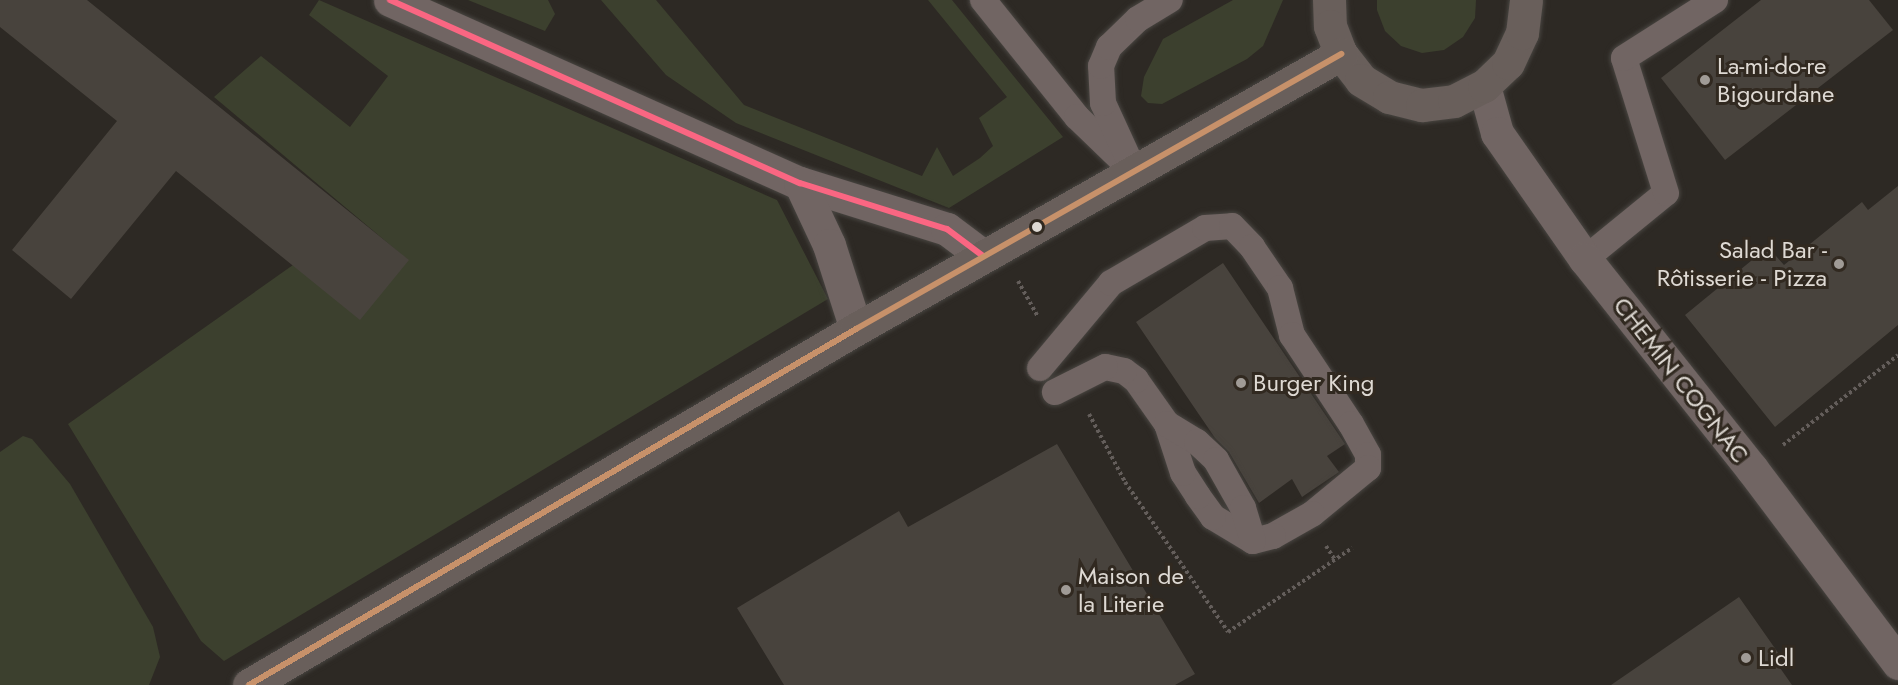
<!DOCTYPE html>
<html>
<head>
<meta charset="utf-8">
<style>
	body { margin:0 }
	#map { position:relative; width:1898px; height:685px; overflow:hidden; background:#2d2924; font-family:Jost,sans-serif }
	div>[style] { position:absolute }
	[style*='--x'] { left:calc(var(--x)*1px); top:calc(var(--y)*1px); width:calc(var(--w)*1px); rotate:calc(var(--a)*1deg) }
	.green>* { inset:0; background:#3c402e }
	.building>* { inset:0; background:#48433d }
	.path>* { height:4px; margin-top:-2px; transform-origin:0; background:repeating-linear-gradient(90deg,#645e5b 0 3px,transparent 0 6px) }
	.roads { filter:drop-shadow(0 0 2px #484541) drop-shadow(0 0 2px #484541) }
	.service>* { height:26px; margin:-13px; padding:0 13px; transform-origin:13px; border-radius:13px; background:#716563 }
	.minor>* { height:33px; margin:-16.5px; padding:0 16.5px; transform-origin:16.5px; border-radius:16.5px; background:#716563 }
	.tertiary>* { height:33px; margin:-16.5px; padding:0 16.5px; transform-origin:16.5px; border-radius:16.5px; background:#716563 }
	.secondary>* { height:33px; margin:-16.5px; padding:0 16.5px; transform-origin:16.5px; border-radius:16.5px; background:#695f5b }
	.bus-1>* { height:6px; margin:-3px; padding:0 3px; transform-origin:3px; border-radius:3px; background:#fa6682 }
	.bus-2>* { height:6px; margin:-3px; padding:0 3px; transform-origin:3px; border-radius:3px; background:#c7916a }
	.dots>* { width:16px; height:16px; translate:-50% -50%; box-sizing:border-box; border:3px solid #312920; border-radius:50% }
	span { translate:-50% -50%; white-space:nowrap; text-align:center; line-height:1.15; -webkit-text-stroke:6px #312920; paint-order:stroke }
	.poi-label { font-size:24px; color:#ded9d3 }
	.left { translate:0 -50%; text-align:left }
	.right { translate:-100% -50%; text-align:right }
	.street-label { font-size:24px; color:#ded9d3 }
</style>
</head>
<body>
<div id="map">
	<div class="green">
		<div style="clip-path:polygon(319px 0,777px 200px,828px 299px,224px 661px,201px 641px,68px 424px,293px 265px,408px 260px,214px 97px,261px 56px,350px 127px,388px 76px,309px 15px)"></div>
		<div style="clip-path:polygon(468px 0,548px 0,555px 14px,545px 31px)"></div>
		<div style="clip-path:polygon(601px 0,656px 0,744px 105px,922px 176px,937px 147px,953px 176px,980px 158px,993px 146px,979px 118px,1007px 97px,928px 0,952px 0,1063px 137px,949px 208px,736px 123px,666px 75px)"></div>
		<div style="clip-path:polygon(1233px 0,1283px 0,1263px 46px,1247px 59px,1162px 104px,1148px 103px,1141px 96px,1144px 77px,1163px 39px)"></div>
		<div style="clip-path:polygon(1377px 0,1476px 0,1475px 18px,1463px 37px,1444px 50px,1422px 53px,1401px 46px,1385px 31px,1377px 10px)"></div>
		<div style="clip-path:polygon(23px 436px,32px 439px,70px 484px,153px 627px,160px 657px,149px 685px,0 685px,0 452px)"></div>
	</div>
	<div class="building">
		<div style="clip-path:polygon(0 0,87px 0,409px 260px,360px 320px,176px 171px,71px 299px,12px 250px,117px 121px,0 27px)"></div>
		<div style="clip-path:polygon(1761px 0,1869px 0,1893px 30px,1725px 160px,1661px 78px)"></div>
		<div style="clip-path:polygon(1898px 186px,1898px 325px,1775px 427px,1685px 315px,1768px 247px,1784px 265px,1862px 202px,1868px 210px)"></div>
		<div style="clip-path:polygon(1223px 263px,1345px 444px,1327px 456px,1339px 472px,1302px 497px,1292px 479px,1259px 503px,1229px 452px,1215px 438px,1136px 322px)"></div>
		<div style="clip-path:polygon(1057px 444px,1195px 674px,1175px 685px,784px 685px,737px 608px,899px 511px,908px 527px)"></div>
		<div style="clip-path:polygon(1739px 597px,1781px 657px,1776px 662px,1792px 685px,1611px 685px)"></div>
	</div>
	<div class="path">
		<div style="--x:1018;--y:281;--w:41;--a:60.9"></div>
		<div style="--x:1089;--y:414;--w:77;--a:62.1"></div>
		<div style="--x:1125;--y:482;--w:182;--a:55.5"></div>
		<div style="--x:1228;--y:632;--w:150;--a:-34.1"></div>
		<div style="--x:1783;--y:445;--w:146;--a:-38"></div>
		<div style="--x:1326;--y:546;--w:17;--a:57"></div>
	</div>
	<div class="roads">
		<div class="service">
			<div style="--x:983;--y:0;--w:150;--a:51.2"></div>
			<div style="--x:1077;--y:117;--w:81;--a:44"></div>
			<div style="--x:1130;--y:162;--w:65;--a:-114.6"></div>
			<div style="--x:1103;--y:103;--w:37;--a:-93"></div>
			<div style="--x:1101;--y:66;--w:21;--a:-67"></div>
			<div style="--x:1109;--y:47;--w:40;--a:-44"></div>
			<div style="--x:1138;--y:19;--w:37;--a:-31"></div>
			<div style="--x:1585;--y:259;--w:104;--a:-39.2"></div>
			<div style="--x:1666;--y:193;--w:141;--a:-107.3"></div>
			<div style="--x:1624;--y:58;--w:108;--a:-32.5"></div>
			<div style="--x:1040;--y:368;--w:111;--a:-50.1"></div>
			<div style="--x:1111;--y:283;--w:109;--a:-30.3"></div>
			<div style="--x:1205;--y:228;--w:27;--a:-4"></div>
			<div style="--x:1232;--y:226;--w:29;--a:46"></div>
			<div style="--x:1252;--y:247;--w:50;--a:55.7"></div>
			<div style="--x:1280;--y:288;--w:49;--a:75.7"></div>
			<div style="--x:1292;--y:335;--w:107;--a:56.5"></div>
			<div style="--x:1351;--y:424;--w:35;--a:61"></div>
			<div style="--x:1368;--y:455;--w:13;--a:90"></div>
			<div style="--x:1368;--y:468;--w:72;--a:140.6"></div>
			<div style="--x:1312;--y:514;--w:45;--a:150.6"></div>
			<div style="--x:1273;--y:536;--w:21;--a:166"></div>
			<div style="--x:1253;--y:541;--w:47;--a:-149"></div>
			<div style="--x:1213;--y:517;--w:26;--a:-126"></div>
			<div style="--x:1198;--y:496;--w:27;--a:-123"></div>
			<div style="--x:1183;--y:473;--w:52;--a:-108.1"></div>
			<div style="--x:1167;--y:424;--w:54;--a:-125.2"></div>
			<div style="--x:1136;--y:380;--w:15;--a:-143"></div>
			<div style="--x:1124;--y:371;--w:19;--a:-168"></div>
			<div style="--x:1105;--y:367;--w:56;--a:153.4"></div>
			<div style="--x:1167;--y:424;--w:35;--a:31"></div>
			<div style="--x:1197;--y:442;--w:26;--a:43"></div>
			<div style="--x:1216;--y:460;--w:55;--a:60.6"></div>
			<div style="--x:1243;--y:508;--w:34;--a:73"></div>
		</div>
		<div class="minor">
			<div style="--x:390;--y:0;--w:449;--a:24.1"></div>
			<div style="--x:800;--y:183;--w:154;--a:17.4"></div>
			<div style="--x:947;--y:229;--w:45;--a:36.9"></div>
			<div style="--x:800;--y:183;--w:68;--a:64.9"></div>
			<div style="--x:829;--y:245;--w:88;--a:72.2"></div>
		</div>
		<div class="tertiary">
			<div style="--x:1484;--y:86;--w:49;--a:74.5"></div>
			<div style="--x:1497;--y:133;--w:154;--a:55.1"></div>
			<div style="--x:1585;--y:259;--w:268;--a:51.5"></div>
			<div style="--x:1752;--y:469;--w:243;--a:53"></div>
		</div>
		<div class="secondary">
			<div style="--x:1329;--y:0;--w:26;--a:88"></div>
			<div style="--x:1330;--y:26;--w:30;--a:69"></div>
			<div style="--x:1341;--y:54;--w:33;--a:52"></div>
			<div style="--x:1361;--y:80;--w:33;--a:31"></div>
			<div style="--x:1389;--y:97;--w:34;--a:14"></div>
			<div style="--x:1422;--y:105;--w:32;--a:-7"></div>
			<div style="--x:1454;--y:101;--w:34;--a:-27"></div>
			<div style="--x:1484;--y:86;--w:33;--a:-44"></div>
			<div style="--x:1508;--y:63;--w:33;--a:-65"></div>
			<div style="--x:1522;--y:33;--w:33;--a:-83"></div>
			<div style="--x:249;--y:685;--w:704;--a:-30.39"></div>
			<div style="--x:856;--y:329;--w:558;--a:-29.55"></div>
		</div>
	</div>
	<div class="bus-1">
		<div style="--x:390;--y:0;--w:449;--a:24.1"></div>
		<div style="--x:800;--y:183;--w:154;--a:17.4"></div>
		<div style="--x:947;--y:229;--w:45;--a:36.9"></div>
	</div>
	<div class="bus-2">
		<div style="--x:249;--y:685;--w:704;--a:-30.39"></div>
		<div style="--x:856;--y:329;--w:558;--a:-29.55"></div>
	</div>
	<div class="dots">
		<div style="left:1705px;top:80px;background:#a09b96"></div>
		<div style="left:1037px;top:227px;background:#ded9d3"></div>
		<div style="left:1839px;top:264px;background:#a09b96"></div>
		<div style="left:1241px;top:383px;background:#a09b96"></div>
		<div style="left:1066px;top:590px;background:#a09b96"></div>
		<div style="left:1746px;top:658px;background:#a09b96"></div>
	</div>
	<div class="poi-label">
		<span class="left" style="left:1717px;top:80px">La-mi-do-re<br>Bigourdane</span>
		<span class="right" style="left:1827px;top:264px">Salad Bar -<br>Rôtisserie - Pizza</span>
		<span class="left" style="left:1253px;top:383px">Burger King</span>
		<span class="left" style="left:1078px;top:590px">Maison de<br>la Literie</span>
		<span class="left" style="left:1758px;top:658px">Lidl</span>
	</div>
	<div class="street-label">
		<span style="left:1681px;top:380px;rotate:52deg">CHEMIN COGNAC</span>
	</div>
</div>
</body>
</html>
